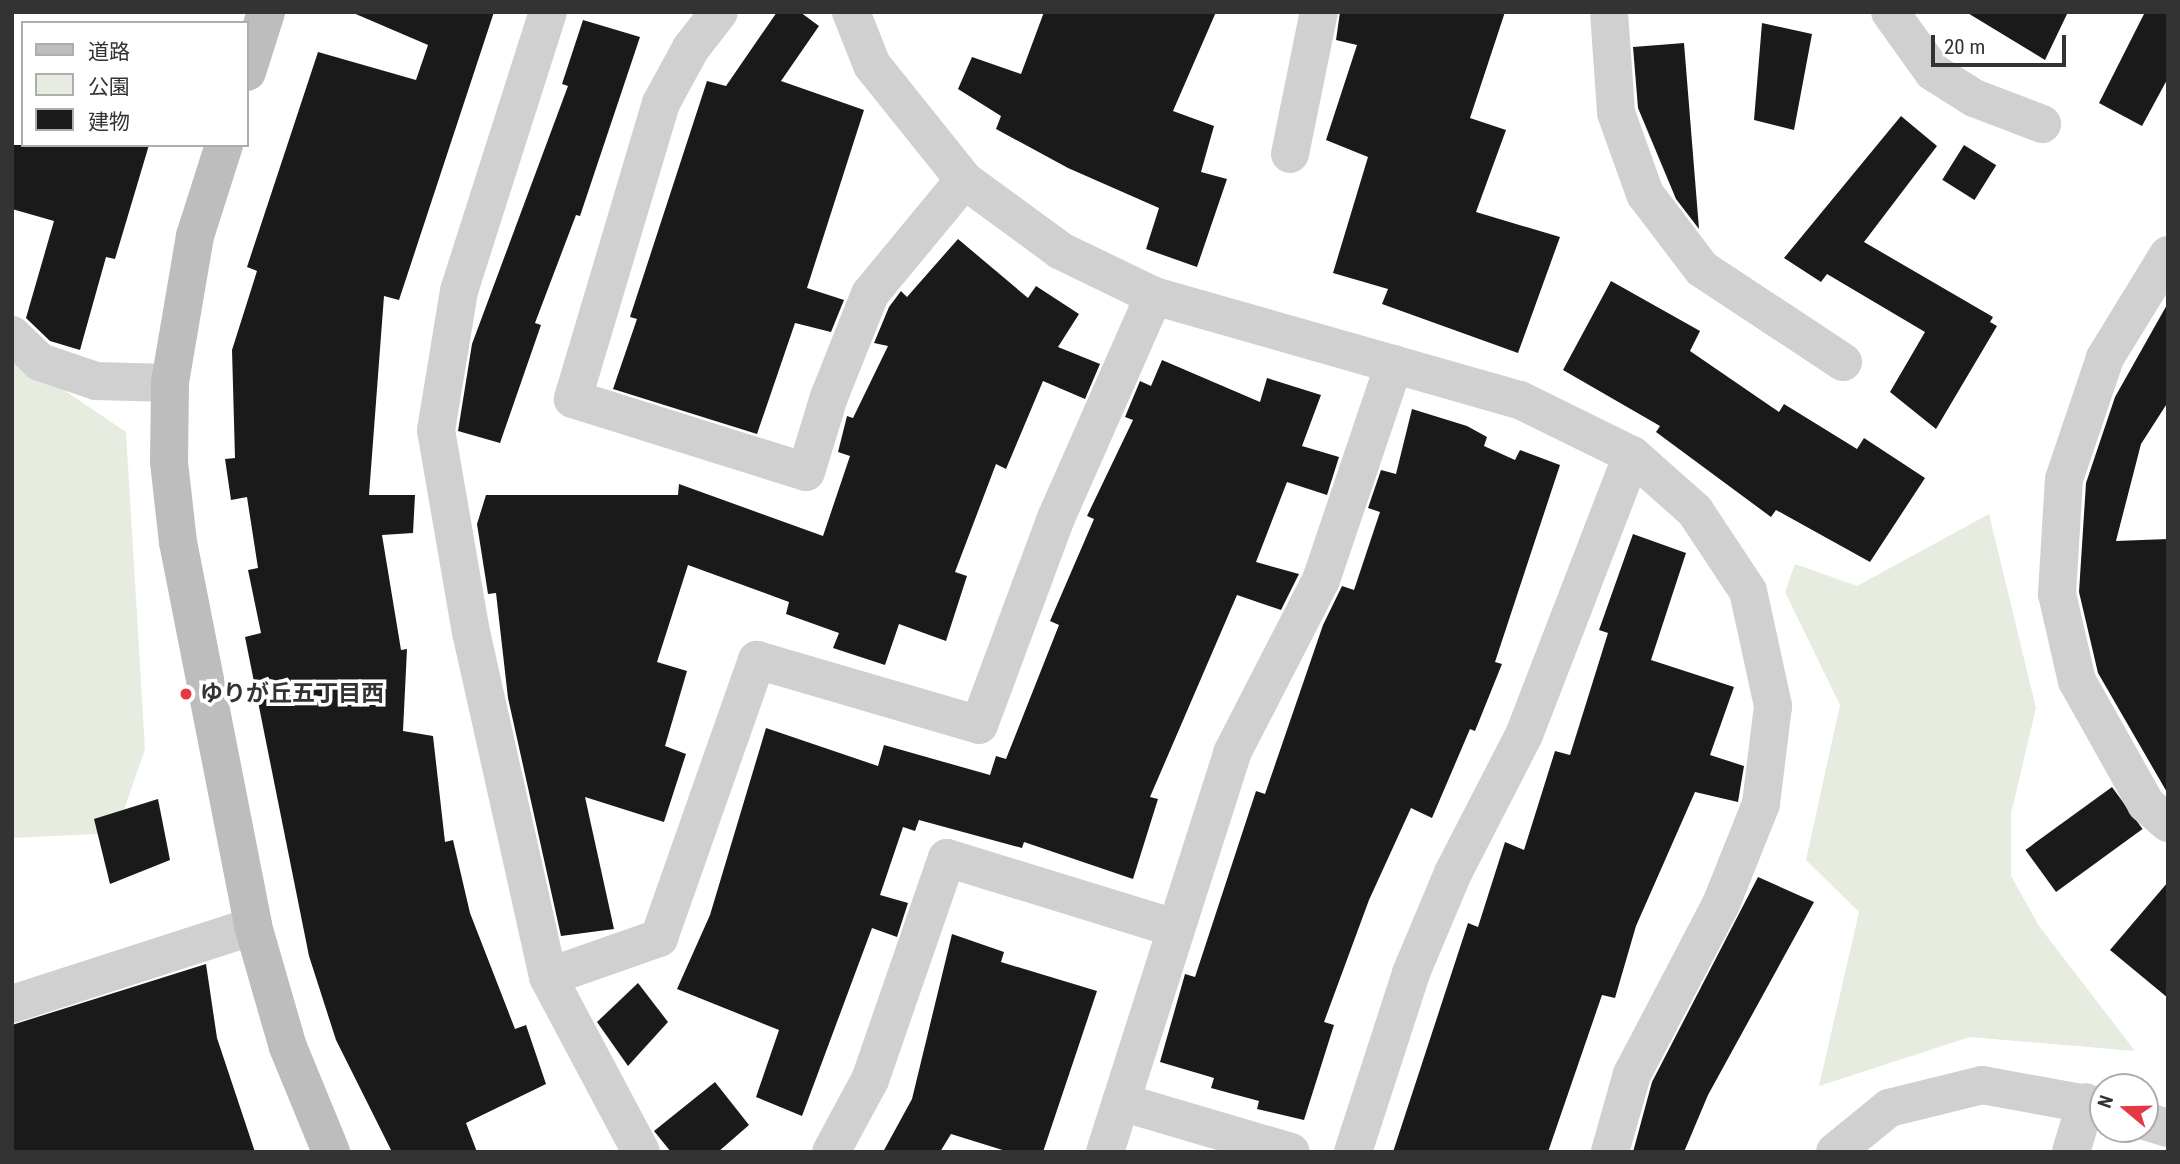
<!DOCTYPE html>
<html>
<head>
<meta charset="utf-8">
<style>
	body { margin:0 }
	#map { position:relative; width:2180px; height:1164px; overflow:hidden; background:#fff; font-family:"Roboto Condensed","Noto Sans JP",sans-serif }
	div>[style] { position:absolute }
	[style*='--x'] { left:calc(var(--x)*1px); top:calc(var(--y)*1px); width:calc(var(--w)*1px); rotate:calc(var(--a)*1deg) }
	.green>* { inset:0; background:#e6ecdf }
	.building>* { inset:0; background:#1a1a1a; transform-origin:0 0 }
	.street>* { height:38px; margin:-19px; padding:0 19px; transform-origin:19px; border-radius:19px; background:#d0d0d0 }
	.secondary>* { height:38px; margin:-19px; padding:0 19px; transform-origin:19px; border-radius:19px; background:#bdbdbd }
	.dots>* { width:19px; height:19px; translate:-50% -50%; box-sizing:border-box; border:4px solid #fff; border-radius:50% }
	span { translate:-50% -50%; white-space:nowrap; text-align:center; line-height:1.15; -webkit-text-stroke:7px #fff; paint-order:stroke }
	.poi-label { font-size:23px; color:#333; font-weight:700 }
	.left { translate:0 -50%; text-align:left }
	.frame { position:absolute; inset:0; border:14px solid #333; pointer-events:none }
	.legend { position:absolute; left:21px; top:21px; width:228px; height:126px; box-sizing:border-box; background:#fff; border:2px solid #adadad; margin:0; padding:9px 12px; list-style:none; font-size:21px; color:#333 }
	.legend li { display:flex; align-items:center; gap:14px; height:35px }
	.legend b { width:35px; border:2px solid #adadad }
	.north { position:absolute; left:2089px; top:1073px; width:70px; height:70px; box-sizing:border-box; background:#fff; border:2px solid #adadad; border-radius:50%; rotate:289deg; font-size:19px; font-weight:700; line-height:28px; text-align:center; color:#333 }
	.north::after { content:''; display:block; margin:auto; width:24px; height:32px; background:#e63946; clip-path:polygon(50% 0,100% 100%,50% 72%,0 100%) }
	.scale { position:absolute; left:1931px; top:35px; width:135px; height:32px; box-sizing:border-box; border:4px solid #333; border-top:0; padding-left:9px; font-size:21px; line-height:24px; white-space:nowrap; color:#333; -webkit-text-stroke:5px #fff; paint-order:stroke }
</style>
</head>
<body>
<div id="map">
	<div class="green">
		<div style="clip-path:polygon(12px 355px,126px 432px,145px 749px,116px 833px,12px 838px)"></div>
		<div style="clip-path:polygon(1989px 514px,2036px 708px,2011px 814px,2011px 876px,2039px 926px,2135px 1051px,1970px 1037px,1819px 1086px,1859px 912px,1806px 860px,1840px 705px,1785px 592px,1795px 564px,1857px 586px)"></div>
	</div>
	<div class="building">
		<div style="clip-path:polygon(351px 12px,494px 12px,399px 300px,384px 296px,369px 495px,415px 495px,413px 533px,382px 535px,401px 650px,407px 649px,403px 731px,433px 736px,445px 842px,453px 840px,470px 913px,515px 1029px,526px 1025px,546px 1084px,466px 1123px,477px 1152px,392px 1152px,336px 1040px,309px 956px,245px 637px,261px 633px,248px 570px,258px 568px,247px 497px,231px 500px,225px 459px,235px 458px,232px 350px,257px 271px,247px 267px,318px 52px,416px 80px,428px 45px)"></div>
		<div style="clip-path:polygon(777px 12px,800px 12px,819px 26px,781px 81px,864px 110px,807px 288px,844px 300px,831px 332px,795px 323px,757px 434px,613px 389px,637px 319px,630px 317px,707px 81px,726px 86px)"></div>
		<div style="clip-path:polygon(1044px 12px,1216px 12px,1173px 111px,1214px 126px,1201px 172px,1227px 179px,1197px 267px,1146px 249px,1159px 208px,1068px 168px,996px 129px,1001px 116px,958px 89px,972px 57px,1021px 74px)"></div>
		<div style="clip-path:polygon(1340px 12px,1505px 12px,1470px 118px,1506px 130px,1476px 212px,1560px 237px,1518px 353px,1382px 304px,1388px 289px,1333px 273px,1368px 157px,1326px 140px,1357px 45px,1336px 40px)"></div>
		<div style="clip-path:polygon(1966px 12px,2068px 12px,2045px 60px)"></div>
		<div style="clip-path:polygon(2145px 12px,2168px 12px,2168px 78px,2142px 126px,2099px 103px)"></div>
		<div style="clip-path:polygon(583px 20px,640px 37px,580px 216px,576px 215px,535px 323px,541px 325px,500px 443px,458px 431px,472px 344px,568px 86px,562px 84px)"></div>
		<div style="clip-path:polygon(1762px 23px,1812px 34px,1794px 130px,1754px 120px)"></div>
		<div style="clip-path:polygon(1684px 43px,1699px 229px,1676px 199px,1638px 108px,1633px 47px)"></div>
		<div style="clip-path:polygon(1901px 116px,1937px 146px,1864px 242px,1993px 317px,1990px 322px,1997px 326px,1936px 429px,1890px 392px,1925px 332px,1827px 274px,1821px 282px,1784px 258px)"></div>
		<div style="clip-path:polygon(12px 145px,149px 145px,115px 259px,106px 257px,80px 350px,50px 341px,26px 318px,54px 221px,12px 209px)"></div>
		<div style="left:1964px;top:145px;width:38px;height:41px;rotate:32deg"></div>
		<div style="clip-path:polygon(958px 239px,1028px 298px,1036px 286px,1079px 314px,1058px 347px,1100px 364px,1085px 399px,1043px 381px,1006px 469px,996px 464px,955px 572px,967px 576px,946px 641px,899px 624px,885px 665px,833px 648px,839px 633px,786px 614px,789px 602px,688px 565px,657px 662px,687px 671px,665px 746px,686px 754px,664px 822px,585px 797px,614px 929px,561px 936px,508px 698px,496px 593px,488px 594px,477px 524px,486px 495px,678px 495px,679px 484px,823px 536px,850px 456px,838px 452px,847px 416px,853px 418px,888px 346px,874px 343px,889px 307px,901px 291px,907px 297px)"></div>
		<div style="clip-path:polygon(1611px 281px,1700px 331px,1690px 351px,1779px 412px,1784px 404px,1857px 449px,1864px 438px,1925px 478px,1870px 562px,1776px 510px,1771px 517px,1656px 432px,1660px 426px,1563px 370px)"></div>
		<div style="clip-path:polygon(2168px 303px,2168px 402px,2141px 444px,2116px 541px,2168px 539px,2168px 794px,2098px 673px,2079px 592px,2086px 483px,2115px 397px)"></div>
		<div style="clip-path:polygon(1162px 360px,1260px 402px,1267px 378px,1321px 395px,1302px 446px,1339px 457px,1327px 495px,1287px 482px,1256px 562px,1299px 574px,1281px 610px,1237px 595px,1150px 797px,1158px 799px,1133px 879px,1024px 842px,1022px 848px,919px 820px,915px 831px,903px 827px,880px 895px,908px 903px,897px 937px,872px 928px,802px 1116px,756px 1097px,779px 1030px,677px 989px,710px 915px,766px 728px,878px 766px,884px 745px,990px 775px,996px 756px,1006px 759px,1059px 625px,1050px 621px,1094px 519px,1087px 516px,1133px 420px,1125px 417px,1140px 381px,1151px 386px)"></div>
		<div style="clip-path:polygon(1412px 409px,1467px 426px,1487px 437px,1484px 446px,1515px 460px,1520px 450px,1560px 465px,1495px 662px,1502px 664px,1475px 731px,1470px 729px,1432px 818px,1411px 808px,1369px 900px,1324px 1022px,1334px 1025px,1304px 1120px,1257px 1109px,1259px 1101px,1211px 1088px,1214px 1078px,1160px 1062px,1185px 974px,1195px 977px,1256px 791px,1265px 794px,1323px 625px,1342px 586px,1354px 590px,1380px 512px,1368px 508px,1381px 470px,1396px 474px)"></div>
		<div style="clip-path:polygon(1633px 534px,1686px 553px,1651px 660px,1734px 687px,1710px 755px,1744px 766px,1738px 802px,1695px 792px,1636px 926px,1615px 998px,1602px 995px,1548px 1152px,1393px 1152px,1468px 923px,1478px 927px,1505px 842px,1524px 850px,1555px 751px,1570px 755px,1608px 633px,1599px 630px)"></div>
		<div style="left:2112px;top:787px;width:52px;height:107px;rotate:54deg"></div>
		<div style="clip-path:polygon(158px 799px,170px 860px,110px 884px,94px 819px)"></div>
		<div style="clip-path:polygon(1758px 877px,1814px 902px,1708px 1095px,1684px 1152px,1633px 1152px,1652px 1082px)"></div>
		<div style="clip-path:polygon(2168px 882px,2168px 998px,2110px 950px)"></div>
		<div style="clip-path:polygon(952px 934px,1004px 952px,1001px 962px,1097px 991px,1043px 1152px,1009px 1152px,951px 1134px,940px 1152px,883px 1152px,912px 1099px)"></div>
		<div style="clip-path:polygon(206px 964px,217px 1038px,255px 1152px,12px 1152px,12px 1025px)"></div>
		<div style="clip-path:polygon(638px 983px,668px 1022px,628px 1066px,597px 1022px)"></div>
		<div style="clip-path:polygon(715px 1082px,749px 1125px,718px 1152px,671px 1152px,654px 1131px)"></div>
	</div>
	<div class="street">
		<div style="--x:548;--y:12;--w:293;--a:107.7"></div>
		<div style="--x:459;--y:291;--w:141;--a:99.4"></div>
		<div style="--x:436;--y:430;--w:205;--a:80.2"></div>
		<div style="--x:471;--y:632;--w:353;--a:77.4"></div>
		<div style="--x:548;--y:977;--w:198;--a:62"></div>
		<div style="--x:719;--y:12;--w:46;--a:127.9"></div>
		<div style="--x:691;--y:48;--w:63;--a:118.6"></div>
		<div style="--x:661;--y:103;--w:309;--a:106.6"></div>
		<div style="--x:573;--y:399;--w:244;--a:17.4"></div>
		<div style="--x:806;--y:472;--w:78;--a:-73"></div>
		<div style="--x:829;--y:397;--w:111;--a:-68.3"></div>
		<div style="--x:870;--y:294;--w:148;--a:-50.5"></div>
		<div style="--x:851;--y:12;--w:57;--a:68.4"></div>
		<div style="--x:872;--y:65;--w:147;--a:51.3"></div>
		<div style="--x:964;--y:180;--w:120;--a:36.2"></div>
		<div style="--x:1061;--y:251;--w:103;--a:25.8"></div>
		<div style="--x:1154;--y:296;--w:380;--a:15.9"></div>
		<div style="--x:1520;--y:400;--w:125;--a:26.2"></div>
		<div style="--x:1632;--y:455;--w:84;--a:41.6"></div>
		<div style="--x:1695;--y:511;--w:96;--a:56.5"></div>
		<div style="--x:1748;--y:591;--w:118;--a:77.7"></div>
		<div style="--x:1773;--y:706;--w:99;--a:97"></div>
		<div style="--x:1761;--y:804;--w:108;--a:111.8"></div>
		<div style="--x:1721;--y:904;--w:192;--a:117.6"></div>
		<div style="--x:1632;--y:1074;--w:81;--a:105.8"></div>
		<div style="--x:1609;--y:12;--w:101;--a:86"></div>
		<div style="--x:1616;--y:113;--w:86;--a:70.3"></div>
		<div style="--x:1645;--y:194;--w:94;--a:52.8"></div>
		<div style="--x:1702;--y:269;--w:169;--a:33.4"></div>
		<div style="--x:1890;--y:12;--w:74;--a:54.4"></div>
		<div style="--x:1933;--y:72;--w:49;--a:32.4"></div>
		<div style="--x:1974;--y:98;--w:73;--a:20.9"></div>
		<div style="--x:1290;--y:154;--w:145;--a:-78.5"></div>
		<div style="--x:2168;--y:255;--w:121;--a:121.5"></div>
		<div style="--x:2105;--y:358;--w:128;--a:108.7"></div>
		<div style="--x:2064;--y:479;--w:115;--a:93.5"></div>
		<div style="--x:2057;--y:594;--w:89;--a:77.1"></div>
		<div style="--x:2077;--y:681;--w:141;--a:60.7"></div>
		<div style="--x:2146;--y:804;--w:29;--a:41"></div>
		<div style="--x:12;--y:335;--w:39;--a:44"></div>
		<div style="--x:40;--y:362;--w:59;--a:18.7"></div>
		<div style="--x:96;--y:381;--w:74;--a:1.5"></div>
		<div style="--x:548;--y:977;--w:118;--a:-19.4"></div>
		<div style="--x:659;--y:938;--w:295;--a:-70.6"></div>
		<div style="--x:757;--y:660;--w:231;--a:16.3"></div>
		<div style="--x:979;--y:725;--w:221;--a:-69.6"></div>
		<div style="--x:1056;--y:518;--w:243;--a:-66.2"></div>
		<div style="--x:12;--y:1004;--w:253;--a:-17.9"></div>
		<div style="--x:1121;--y:1102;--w:177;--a:16.4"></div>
		<div style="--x:2145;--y:1121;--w:24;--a:17"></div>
		<div style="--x:831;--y:1152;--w:82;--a:-61.6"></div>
		<div style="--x:870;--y:1080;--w:235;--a:-70.9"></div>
		<div style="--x:947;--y:858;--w:238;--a:17.1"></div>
		<div style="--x:1105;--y:1152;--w:419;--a:-72.3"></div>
		<div style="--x:1232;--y:753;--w:195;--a:-62.8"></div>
		<div style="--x:1321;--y:580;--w:228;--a:-71.3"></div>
		<div style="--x:1353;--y:1152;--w:188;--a:-72"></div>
		<div style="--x:1411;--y:973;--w:108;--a:-67.2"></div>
		<div style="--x:1453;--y:873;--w:155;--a:-62.8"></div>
		<div style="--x:1524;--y:735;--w:300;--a:-68.9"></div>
		<div style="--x:1835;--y:1152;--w:70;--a:-39.2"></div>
		<div style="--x:1889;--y:1108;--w:96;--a:-13.9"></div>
		<div style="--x:1982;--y:1085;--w:123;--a:10.3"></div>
		<div style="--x:2071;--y:1152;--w:52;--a:-73.3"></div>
	</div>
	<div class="secondary">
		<div style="--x:247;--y:72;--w:63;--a:-72.4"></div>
		<div style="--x:224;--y:145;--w:96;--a:107.7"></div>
		<div style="--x:195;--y:236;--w:149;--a:99.7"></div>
		<div style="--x:170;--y:383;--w:79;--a:90.7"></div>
		<div style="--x:169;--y:462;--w:81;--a:83.6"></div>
		<div style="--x:178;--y:542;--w:391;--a:78.9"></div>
		<div style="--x:253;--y:926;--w:126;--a:73.9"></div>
		<div style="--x:288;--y:1047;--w:113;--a:67.7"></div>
	</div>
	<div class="dots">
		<div style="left:186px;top:694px;background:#e63946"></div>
	</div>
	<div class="poi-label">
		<span class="left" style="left:200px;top:694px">ゆりが丘五丁目西</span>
	</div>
	<div class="frame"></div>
	<ul class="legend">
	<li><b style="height:9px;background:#bdbdbd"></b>道路</li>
	<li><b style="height:19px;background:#e6ecdf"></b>公園</li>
	<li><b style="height:19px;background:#1a1a1a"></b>建物</li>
	</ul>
	<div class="north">N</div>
	<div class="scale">20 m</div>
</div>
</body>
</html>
